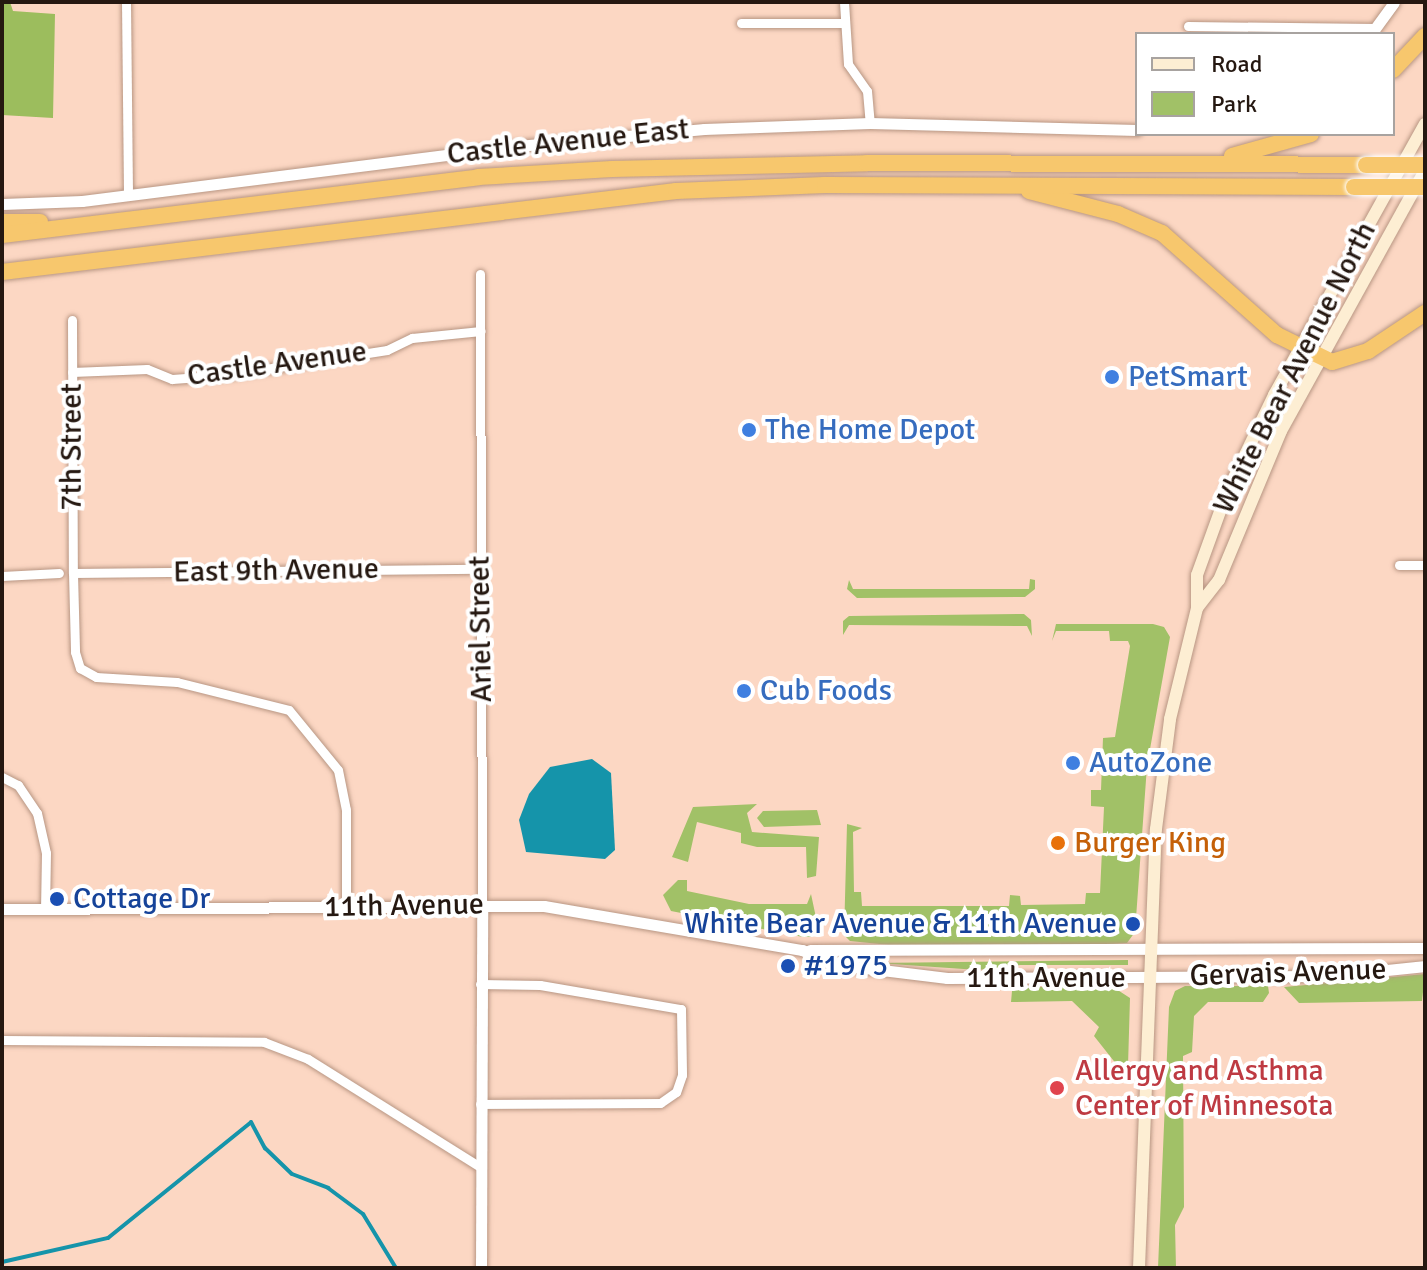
<!DOCTYPE html>
<style>
body{margin:0}
#map{position:relative;width:1427px;height:1270px;overflow:hidden;background:#fcd7c3;font-family:Signika,sans-serif}
div>[style]{position:absolute}
[style*='--x']{left:calc(var(--x)*1px);top:calc(var(--y)*1px);width:calc(var(--w)*1px);rotate:calc(var(--a)*1deg)}
.green>*{inset:0;background:#a1c167}
.forest>*{inset:0;background:#9cbd5d}
.water>*{inset:0;background:#1594aa}
.stream>*{height:4px;margin:-2px;padding:0 2px;transform-origin:2px;border-radius:2px;background:#1594aa}
.roads{filter:drop-shadow(0 0 2px #b89683) drop-shadow(0 0 2px #b89683)}
.minor>*{height:9px;margin:-4.5px;padding:0 4.5px;transform-origin:4.5px;border-radius:4.5px;background:#fff}
.tertiary>*{height:11px;margin:-5.5px;padding:0 5.5px;transform-origin:5.5px;border-radius:5.5px;background:#fff}
.secondary>*{height:12px;margin:-6px;padding:0 6px;transform-origin:6px;border-radius:6px;background:#fdeed3}
.motorway>*{height:16px;margin:-8px;padding:0 8px;transform-origin:8px;border-radius:8px;background:#f7c76d}
.bridges{filter:drop-shadow(0 0 2px #fff) drop-shadow(0 0 2px #fff)}
.motorway-bridge>*{height:16px;margin:-8px;padding:0 8px;transform-origin:8px;border-radius:8px;background:#f7c76d}
.dots>*{width:22px;height:22px;translate:-50% -50%;box-sizing:border-box;border:4px solid #fff;border-radius:50%}
span{translate:-50% -50%;white-space:nowrap;text-align:center;line-height:1.15;-webkit-text-stroke:8px #fff;paint-order:stroke}
.street-label{font-size:30px;color:#251811}
.shop-label{font-size:30px;color:#366cbe}
.left{translate:0 -50%;text-align:left}
.food-label{font-size:30px;color:#c56008}
.transit-label{font-size:30px;color:#164399}
.right{translate:-100% -50%;text-align:right}
.health-label{font-size:30px;color:#be3a42}
.frame{position:absolute;inset:0;border:4px solid #251811;pointer-events:none}
.legend{position:absolute;left:1135px;top:32px;width:260px;height:104px;box-sizing:border-box;background:#fff;border:2px solid #a8a3a0;margin:0;padding:10px 14px;list-style:none;font-size:24px;color:#251811}
.legend li{display:flex;align-items:center;gap:16px;height:40px}
.legend b{width:40px;border:2px solid #a8a3a0}
</style>
<div id="map">
<div class="green">
<i style="clip-path:polygon(1030px 579px,1035px 580px,1035px 589px,1025px 597px,857px 598px,847px 589px,849px 580px,853px 589px,1029px 589px)"></i>
<i style="clip-path:polygon(1024px 614px,1031px 620px,1032px 636px,1027px 626px,849px 625px,843px 635px,843px 621px,849px 616px)"></i>
<i style="clip-path:polygon(1056px 624px,1153px 624px,1164px 627px,1170px 637px,1147px 766px,1135px 932px,1127px 943px,1097px 945px,899px 946px,850px 941px,844px 935px,847px 824px,862px 828px,853px 832px,854px 892px,861px 892px,862px 906px,1009px 906px,1010px 895px,1020px 896px,1021px 905px,1085px 904px,1086px 893px,1100px 893px,1104px 807px,1091px 806px,1091px 790px,1101px 790px,1103px 738px,1115px 737px,1130px 646px,1128px 641px,1110px 641px,1109px 631px,1056px 631px,1052px 641px)"></i>
<i style="clip-path:polygon(757px 804px,747px 813px,752px 832px,819px 837px,816px 876px,807px 878px,806px 847px,757px 847px,741px 843px,741px 833px,697px 822px,688px 862px,672px 857px,693px 807px)"></i>
<i style="clip-path:polygon(763px 811px,817px 810px,821px 825px,764px 827px,757px 818px)"></i>
<i style="clip-path:polygon(678px 880px,687px 880px,687px 891px,749px 904px,807px 904px,811px 894px,818px 927px,811px 937px,803px 937px,671px 911px,663px 895px)"></i>
<i style="clip-path:polygon(1128px 960px,1128px 965px,1020px 965px,978px 970px,877px 963px)"></i>
<i style="clip-path:polygon(1425px 974px,1422px 1001px,1299px 1003px,1284px 987px)"></i>
<i style="clip-path:polygon(1185px 986px,1268px 986px,1269px 993px,1263px 1002px,1208px 1002px,1194px 1016px,1192px 1052px,1183px 1056px,1184px 1207px,1175px 1225px,1176px 1268px,1158px 1268px,1169px 1007px,1175px 991px)"></i>
<i style="clip-path:polygon(1018px 987px,1113px 987px,1130px 998px,1128px 1066px,1117px 1065px,1094px 1036px,1099px 1027px,1072px 1001px,1011px 1002px,1012px 991px)"></i>
</div>
<div class="forest">
<i style="clip-path:polygon(2px 2px,10px 2px,13px 11px,55px 14px,53px 118px,2px 115px)"></i>
</div>
<div class="water">
<i style="clip-path:polygon(592px 759px,611px 773px,615px 850px,605px 859px,526px 852px,519px 820px,529px 794px,550px 767px)"></i>
</div>
<div class="stream">
<i style="--x:2;--y:1262;--w:109;--a:-12.8"></i>
<i style="--x:108;--y:1238;--w:184;--a:-39"></i>
<i style="--x:251;--y:1122;--w:30;--a:62"></i>
<i style="--x:265;--y:1148;--w:37;--a:44"></i>
<i style="--x:292;--y:1174;--w:39;--a:21"></i>
<i style="--x:328;--y:1188;--w:44;--a:36.6"></i>
<i style="--x:363;--y:1214;--w:63;--a:58.6"></i>
</div>
<div class="roads">
<div class="minor">
<i style="--x:126;--y:2;--w:193;--a:89.4"></i>
<i style="--x:844;--y:2;--w:62;--a:86.3"></i>
<i style="--x:848;--y:64;--w:33;--a:55"></i>
<i style="--x:867;--y:91;--w:32;--a:85"></i>
<i style="--x:741;--y:23;--w:104;--a:0"></i>
<i style="--x:1188;--y:26;--w:187;--a:0.6"></i>
<i style="--x:480;--y:274;--w:630;--a:89.82"></i>
<i style="--x:72;--y:320;--w:253;--a:89.8"></i>
<i style="--x:73;--y:573;--w:79;--a:88.5"></i>
<i style="--x:75;--y:652;--w:17;--a:73"></i>
<i style="--x:80;--y:668;--w:18;--a:29"></i>
<i style="--x:96;--y:677;--w:81;--a:3.5"></i>
<i style="--x:177;--y:682;--w:115;--a:14"></i>
<i style="--x:289;--y:710;--w:77;--a:50.8"></i>
<i style="--x:338;--y:770;--w:41;--a:78.7"></i>
<i style="--x:346;--y:810;--w:97;--a:90"></i>
<i style="--x:72;--y:372;--w:75;--a:-2.3"></i>
<i style="--x:147;--y:369;--w:27;--a:22"></i>
<i style="--x:172;--y:379;--w:55;--a:-4.2"></i>
<i style="--x:227;--y:375;--w:162;--a:-8.9"></i>
<i style="--x:387;--y:350;--w:28;--a:-26"></i>
<i style="--x:412;--y:338;--w:69;--a:-5.8"></i>
<i style="--x:1399;--y:565;--w:26;--a:0"></i>
<i style="--x:73;--y:573;--w:406;--a:-0.6"></i>
<i style="--x:2;--y:576;--w:57;--a:-3"></i>
<i style="--x:2;--y:777;--w:18;--a:27"></i>
<i style="--x:18;--y:785;--w:34;--a:56"></i>
<i style="--x:37;--y:813;--w:41;--a:77.3"></i>
<i style="--x:46;--y:853;--w:56;--a:91"></i>
<i style="--x:480;--y:984;--w:60;--a:1"></i>
<i style="--x:540;--y:985;--w:143;--a:9.7"></i>
<i style="--x:681;--y:1009;--w:66;--a:89.1"></i>
<i style="--x:682;--y:1075;--w:18;--a:109"></i>
<i style="--x:676;--y:1092;--w:19;--a:145"></i>
<i style="--x:660;--y:1103;--w:180;--a:179.7"></i>
<i style="--x:2;--y:1040;--w:262;--a:0.4"></i>
<i style="--x:264;--y:1042;--w:47;--a:21.1"></i>
<i style="--x:308;--y:1059;--w:203;--a:32.1"></i>
</div>
<div class="tertiary">
<i style="--x:1371;--y:34;--w:39;--a:-54"></i>
<i style="--x:2;--y:204;--w:80;--a:-2.1"></i>
<i style="--x:82;--y:201;--w:428;--a:-7.2"></i>
<i style="--x:507;--y:147;--w:198;--a:-5.2"></i>
<i style="--x:704;--y:129;--w:166;--a:-2.1"></i>
<i style="--x:870;--y:123;--w:267;--a:1.5"></i>
<i style="--x:2;--y:909;--w:542;--a:-0.32"></i>
<i style="--x:544;--y:906;--w:262;--a:9.7"></i>
<i style="--x:802;--y:950;--w:42;--a:21"></i>
<i style="--x:841;--y:965;--w:107;--a:7"></i>
<i style="--x:947;--y:978;--w:382;--a:-0.3"></i>
<i style="--x:1329;--y:976;--w:97;--a:-5.9"></i>
<i style="--x:810;--y:950;--w:615;--a:-0.19"></i>
<i style="--x:481;--y:1268;--w:364;--a:-89.8"></i>
</div>
<div class="secondary">
<i style="--x:1197;--y:608;--w:36;--a:-52"></i>
<i style="--x:1219;--y:580;--w:161;--a:-67.4"></i>
<i style="--x:1281;--y:431;--w:298;--a:-61.1"></i>
<i style="--x:1139;--y:1268;--w:439;--a:-87.8"></i>
<i style="--x:1156;--y:829;--w:111;--a:-82.7"></i>
<i style="--x:1170;--y:719;--w:114;--a:-76.3"></i>
<i style="--x:1197;--y:608;--w:33;--a:-90"></i>
<i style="--x:1197;--y:575;--w:88;--a:-70.1"></i>
<i style="--x:1227;--y:492;--w:108;--a:-64.1"></i>
<i style="--x:1274;--y:395;--w:310;--a:-60.9"></i>
</div>
<div class="motorway">
<i style="--x:1393;--y:70;--w:47;--a:-46.7"></i>
<i style="--x:1232;--y:156;--w:82;--a:-15.6"></i>
<i style="--x:1029;--y:191;--w:92;--a:14.5"></i>
<i style="--x:1118;--y:214;--w:48;--a:23.4"></i>
<i style="--x:1162;--y:233;--w:154;--a:41.6"></i>
<i style="--x:1277;--y:335;--w:61;--a:26.1"></i>
<i style="--x:1332;--y:362;--w:38;--a:-17"></i>
<i style="--x:1368;--y:351;--w:69;--a:-33.7"></i>
<i style="--x:2;--y:222;--w:38;--a:0"></i>
<i style="--x:2;--y:235;--w:480;--a:-6.9"></i>
<i style="--x:478;--y:177;--w:134;--a:-3.4"></i>
<i style="--x:612;--y:169;--w:255;--a:-1.3"></i>
<i style="--x:867;--y:163;--w:499;--a:0.2"></i>
<i style="--x:2;--y:272;--w:679;--a:-6.85"></i>
<i style="--x:676;--y:191;--w:149;--a:-2.3"></i>
<i style="--x:825;--y:185;--w:529;--a:0.22"></i>
</div>
</div>
<div class="bridges">
<div class="motorway-bridge">
<i style="--x:1366;--y:165;--w:59;--a:0"></i>
<i style="--x:1354;--y:187;--w:71;--a:0"></i>
</div>
</div>
<div class="dots">
<i style="left:1112px;top:377px;background:#3f7fe0"></i>
<i style="left:749px;top:430px;background:#3f7fe0"></i>
<i style="left:744px;top:691px;background:#3f7fe0"></i>
<i style="left:1073px;top:763px;background:#3f7fe0"></i>
<i style="left:1058px;top:843px;background:#e8710a"></i>
<i style="left:57px;top:899px;background:#1a4fb4"></i>
<i style="left:1133px;top:924px;background:#1a4fb4"></i>
<i style="left:788px;top:966px;background:#1a4fb4"></i>
<i style="left:1057px;top:1088px;background:#e0444e"></i>
</div>
<div class="street-label">
<span style="left:568px;top:142px;rotate:-6deg">Castle Avenue East</span>
<span style="left:277px;top:364px;rotate:-8deg">Castle Avenue</span>
<span style="left:1295px;top:368px;rotate:-63deg">White Bear Avenue North</span>
<span style="left:72px;top:447px;rotate:-90deg">7th Street</span>
<span style="left:276px;top:571px;rotate:-1deg">East 9th Avenue</span>
<span style="left:481px;top:629px;rotate:-91deg">Ariel Street</span>
<span style="left:404px;top:906px;rotate:-1deg">11th Avenue</span>
<span style="left:1288px;top:973px;rotate:-2deg">Gervais Avenue</span>
<span style="left:1046px;top:978px">11th Avenue</span>
</div>
<div class="shop-label">
<span class="left" style="left:1128px;top:377px">PetSmart</span>
<span class="left" style="left:765px;top:430px">The Home Depot</span>
<span class="left" style="left:760px;top:691px">Cub Foods</span>
<span class="left" style="left:1089px;top:763px">AutoZone</span>
</div>
<div class="food-label">
<span class="left" style="left:1074px;top:843px">Burger King</span>
</div>
<div class="transit-label">
<span class="left" style="left:73px;top:899px">Cottage Dr</span>
<span class="right" style="left:1117px;top:924px">White Bear Avenue &amp; 11th Avenue</span>
<span class="left" style="left:804px;top:966px">#1975</span>
</div>
<div class="health-label">
<span class="left" style="left:1075px;top:1088px">Allergy and Asthma<br>Center of Minnesota</span>
</div>
<div class="frame"></div>
<ul class="legend">
<li><b style="height:10px;background:#fdeed3"></b>Road</li>
<li><b style="height:22px;background:#a1c167"></b>Park</li>
</ul>
</div>
